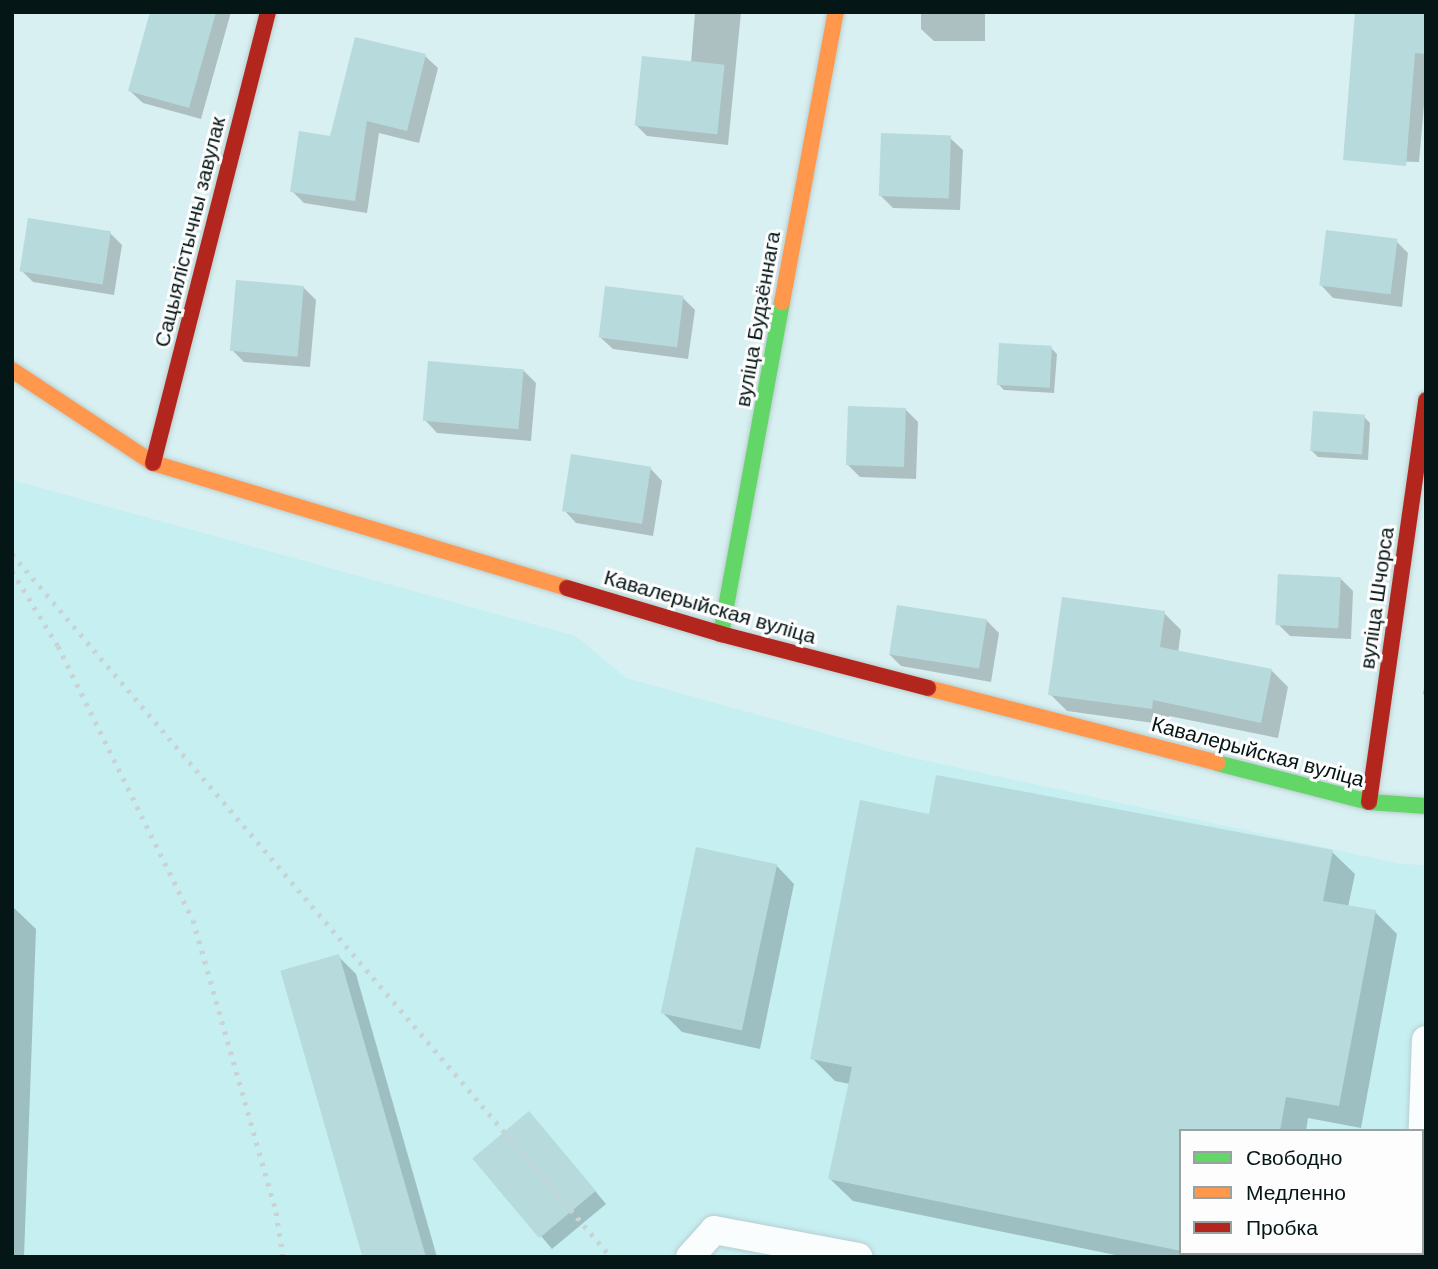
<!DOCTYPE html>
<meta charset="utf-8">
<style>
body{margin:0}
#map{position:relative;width:1438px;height:1269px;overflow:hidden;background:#d8f0f2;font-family:Arial,sans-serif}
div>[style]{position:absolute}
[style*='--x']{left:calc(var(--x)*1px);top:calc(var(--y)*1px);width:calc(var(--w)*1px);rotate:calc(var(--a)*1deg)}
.built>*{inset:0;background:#c6eff2}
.shadow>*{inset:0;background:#0003}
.building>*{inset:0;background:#b7dadd;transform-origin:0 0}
.roads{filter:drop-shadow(0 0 2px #bacdce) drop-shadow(0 0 2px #bacdce)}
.lane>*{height:28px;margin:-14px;padding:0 14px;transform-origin:14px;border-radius:14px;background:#f9fdfd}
.fast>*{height:16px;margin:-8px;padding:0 8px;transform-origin:8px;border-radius:8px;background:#63d668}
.slow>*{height:16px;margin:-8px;padding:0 8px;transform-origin:8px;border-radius:8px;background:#ff974d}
.jam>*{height:16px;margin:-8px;padding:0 8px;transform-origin:8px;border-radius:8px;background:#b3261e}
.rail>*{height:5px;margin-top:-2.5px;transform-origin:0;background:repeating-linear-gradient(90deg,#cbd2d3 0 3.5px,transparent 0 10.5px)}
span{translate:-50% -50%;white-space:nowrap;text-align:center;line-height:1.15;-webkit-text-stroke:6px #fdfdfd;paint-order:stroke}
.street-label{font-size:21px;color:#051617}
.frame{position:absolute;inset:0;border:14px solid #051617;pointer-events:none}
.legend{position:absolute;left:1179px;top:1129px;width:245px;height:126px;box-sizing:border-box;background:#fdfdfd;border:2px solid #9aa1a1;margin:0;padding:9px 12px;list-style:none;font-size:21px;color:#051617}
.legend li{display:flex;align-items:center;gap:14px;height:35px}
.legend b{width:35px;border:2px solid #9aa1a1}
</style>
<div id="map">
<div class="built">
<i style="clip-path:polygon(evenodd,12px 480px,576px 636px,626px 678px,909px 757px,1401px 864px,1426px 865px,1426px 1257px,12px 1257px,12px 480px,1181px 1131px,1422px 1131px,1422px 1253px,1181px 1253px,1181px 1131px)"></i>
</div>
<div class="shadow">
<i style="clip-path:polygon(152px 12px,231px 12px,201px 119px,143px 103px,130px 91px)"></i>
<i style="clip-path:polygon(695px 12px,741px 12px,728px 145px,647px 136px,637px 126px,691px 63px)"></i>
<i style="clip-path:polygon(921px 12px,985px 12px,985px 41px,934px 41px,921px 29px)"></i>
<i style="clip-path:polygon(1426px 12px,1426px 82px,1419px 162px,1358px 160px)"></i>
<i style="clip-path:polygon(425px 56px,438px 68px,419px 143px,379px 133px,367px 213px,304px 203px,292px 191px,332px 137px)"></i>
<i style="clip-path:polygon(950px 138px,963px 150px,960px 210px,893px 208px,881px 196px)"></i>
<i style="clip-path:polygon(110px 233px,122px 245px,114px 295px,33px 282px,21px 270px)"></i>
<i style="clip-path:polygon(1396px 241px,1408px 253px,1402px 307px,1333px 298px,1321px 285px)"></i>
<i style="clip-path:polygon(303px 287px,316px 300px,310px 367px,244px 362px,232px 350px)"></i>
<i style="clip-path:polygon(683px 298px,695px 310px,688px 359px,613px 349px,600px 337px)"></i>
<i style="clip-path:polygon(1051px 348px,1057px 354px,1054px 393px,1004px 390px,998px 384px)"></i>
<i style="clip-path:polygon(524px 371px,536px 383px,531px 441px,437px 433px,425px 420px)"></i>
<i style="clip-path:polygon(906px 410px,918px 422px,916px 479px,860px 477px,848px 465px)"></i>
<i style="clip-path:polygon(1364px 417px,1370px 423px,1368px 460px,1318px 457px,1312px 451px)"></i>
<i style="clip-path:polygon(650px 468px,662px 481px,653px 536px,576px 523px,564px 510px)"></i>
<i style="clip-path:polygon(1341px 579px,1353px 591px,1351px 639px,1290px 636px,1278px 624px)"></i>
<i style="clip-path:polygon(1164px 613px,1181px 630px,1178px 653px,1271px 670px,1288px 687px,1278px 738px,1169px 716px,1168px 725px,1067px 711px,1050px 694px)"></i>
<i style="clip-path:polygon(987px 621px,999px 633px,991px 682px,901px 666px,889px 654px)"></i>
<i style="clip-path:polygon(1426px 677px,1426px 696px,1423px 694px)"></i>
<i style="clip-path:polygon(930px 816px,1332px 852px,1355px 874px,1348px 907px,1375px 912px,1397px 934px,1361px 1128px,1308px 1118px,1306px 1131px,1181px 1131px,1181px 1253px,1226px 1253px,1226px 1257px,1125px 1257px,853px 1201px,830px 1179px,850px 1084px,835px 1081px,812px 1058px)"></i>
<i style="clip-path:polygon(776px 865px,794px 884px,760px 1049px,682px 1032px,664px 1014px)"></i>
<i style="clip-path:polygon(12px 906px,36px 929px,24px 1257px,12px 1257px)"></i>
<i style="clip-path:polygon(338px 956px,356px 974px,437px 1257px,363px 1257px)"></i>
<i style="clip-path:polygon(541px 1126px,606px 1204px,552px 1249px,475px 1158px)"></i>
</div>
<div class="building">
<i style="clip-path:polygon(150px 12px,216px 12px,189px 108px,128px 91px)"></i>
<i style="clip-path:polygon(1355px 12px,1426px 12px,1426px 54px,1415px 53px,1406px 166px,1343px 160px)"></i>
<i style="clip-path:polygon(355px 37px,426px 54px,407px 131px,367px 121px,355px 201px,290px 192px,299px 131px,330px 136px)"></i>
<i style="left:642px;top:56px;width:83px;height:70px;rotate:6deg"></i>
<i style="left:881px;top:133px;width:70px;height:63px;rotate:2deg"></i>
<i style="left:28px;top:218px;width:84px;height:54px;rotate:9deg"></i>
<i style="left:1326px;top:230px;width:72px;height:56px;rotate:7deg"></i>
<i style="left:236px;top:280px;width:68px;height:71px;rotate:5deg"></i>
<i style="left:605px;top:286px;width:79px;height:52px;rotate:7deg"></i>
<i style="left:999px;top:343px;width:53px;height:42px;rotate:3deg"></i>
<i style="left:428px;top:361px;width:96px;height:60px;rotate:5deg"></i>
<i style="left:848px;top:406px;width:58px;height:59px;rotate:2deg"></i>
<i style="left:1313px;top:411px;width:52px;height:40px;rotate:4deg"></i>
<i style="left:571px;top:454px;width:81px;height:58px;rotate:9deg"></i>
<i style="left:1278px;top:574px;width:63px;height:51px;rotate:3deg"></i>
<i style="clip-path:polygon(1062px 597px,1165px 611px,1160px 647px,1272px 669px,1261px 723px,1153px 700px,1152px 709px,1048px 695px)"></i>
<i style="left:897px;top:605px;width:91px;height:50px;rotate:9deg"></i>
<i style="clip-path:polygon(936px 775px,1333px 850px,1323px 901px,1376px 910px,1339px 1106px,1286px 1097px,1280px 1131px,1181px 1131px,1181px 1251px,828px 1179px,852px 1067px,810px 1059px,860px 800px,929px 814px)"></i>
<i style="left:696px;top:847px;width:83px;height:170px;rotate:12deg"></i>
<i style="left:339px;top:954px;width:315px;height:61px;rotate:74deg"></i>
<i style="left:529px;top:1111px;width:104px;height:74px;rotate:50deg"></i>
</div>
<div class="roads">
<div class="lane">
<i style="--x:1422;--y:1148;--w:108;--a:-87.9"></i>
<i style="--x:690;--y:1257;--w:36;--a:-48"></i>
<i style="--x:714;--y:1230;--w:147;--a:10.6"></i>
<i style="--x:1419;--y:1257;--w:4;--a:-90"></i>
</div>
<div class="fast">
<i style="--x:721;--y:634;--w:338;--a:-79.6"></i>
<i style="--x:1217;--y:763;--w:157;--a:14.4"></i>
<i style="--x:1369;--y:802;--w:57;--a:4"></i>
</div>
<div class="slow">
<i style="--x:782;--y:302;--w:295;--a:-79.5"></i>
<i style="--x:12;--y:370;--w:169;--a:33.4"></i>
<i style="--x:153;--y:463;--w:432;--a:16.8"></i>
<i style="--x:928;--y:688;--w:299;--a:14.5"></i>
</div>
<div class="jam">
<i style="--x:153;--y:463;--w:465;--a:-75.7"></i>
<i style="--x:567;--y:588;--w:161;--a:16.6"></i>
<i style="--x:721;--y:634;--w:214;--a:14.6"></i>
<i style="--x:1369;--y:802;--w:406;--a:-81.9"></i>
</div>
</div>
<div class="rail">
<i style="--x:12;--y:554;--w:924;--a:49.57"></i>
<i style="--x:12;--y:571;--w:88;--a:58.5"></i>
<i style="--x:58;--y:646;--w:305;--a:63.8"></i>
<i style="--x:193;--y:920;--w:304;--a:74.1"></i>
<i style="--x:276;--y:1212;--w:46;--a:81.2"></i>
</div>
<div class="street-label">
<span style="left:190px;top:232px;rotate:-76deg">Сацыялістычны завулак</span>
<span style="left:758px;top:319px;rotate:-80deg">вуліца Будзённага</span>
<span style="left:1377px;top:598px;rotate:-82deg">вуліца Шчорса</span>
<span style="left:710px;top:607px;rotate:16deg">Кавалерыйская вуліца</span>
<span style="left:1258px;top:752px;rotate:15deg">Кавалерыйская вуліца</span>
</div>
<div class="frame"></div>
<ul class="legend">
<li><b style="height:9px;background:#63d668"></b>Свободно</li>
<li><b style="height:9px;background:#ff974d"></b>Медленно</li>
<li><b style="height:9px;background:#b3261e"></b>Пробка</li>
</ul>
</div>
